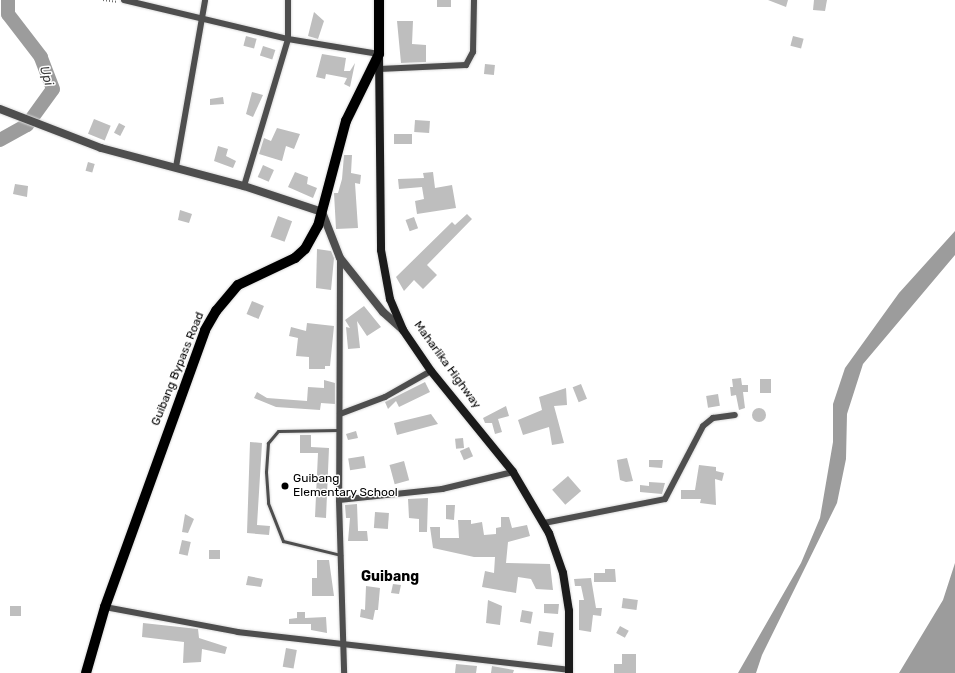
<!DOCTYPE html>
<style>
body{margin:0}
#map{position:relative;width:955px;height:673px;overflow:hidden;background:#fff;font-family:Rubik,sans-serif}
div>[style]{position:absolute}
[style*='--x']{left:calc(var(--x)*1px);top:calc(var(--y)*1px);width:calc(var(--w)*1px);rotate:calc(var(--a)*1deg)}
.water>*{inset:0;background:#9c9c9c}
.river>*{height:14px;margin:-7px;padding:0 7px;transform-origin:7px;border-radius:7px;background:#9c9c9c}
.building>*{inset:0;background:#bebebe;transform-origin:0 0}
.round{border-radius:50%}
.path>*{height:1.5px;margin-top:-0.75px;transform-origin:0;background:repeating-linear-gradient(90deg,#707070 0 1px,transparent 0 3px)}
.roads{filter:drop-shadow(0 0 1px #dbdbdb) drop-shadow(0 0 1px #dbdbdb)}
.service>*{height:3px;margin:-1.5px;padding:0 1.5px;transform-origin:1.5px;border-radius:1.5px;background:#4e4e4e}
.minor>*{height:6px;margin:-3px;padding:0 3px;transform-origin:3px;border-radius:3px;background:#4e4e4e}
.tertiary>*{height:8px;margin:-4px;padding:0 4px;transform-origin:4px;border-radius:4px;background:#4e4e4e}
.secondary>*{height:8px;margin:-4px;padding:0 4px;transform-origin:4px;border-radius:4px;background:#1b1b1b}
.trunk>*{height:10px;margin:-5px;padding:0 5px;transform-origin:5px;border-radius:5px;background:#000}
.dots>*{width:11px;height:11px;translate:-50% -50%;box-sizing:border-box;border:2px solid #fff;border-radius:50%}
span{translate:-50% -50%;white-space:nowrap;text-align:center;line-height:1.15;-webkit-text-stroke:3px #fff;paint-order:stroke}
.street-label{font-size:12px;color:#000}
.poi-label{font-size:12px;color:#000}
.left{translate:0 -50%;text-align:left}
.water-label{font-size:13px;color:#3d3d3d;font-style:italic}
.quarter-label{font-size:14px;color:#000;font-weight:700}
</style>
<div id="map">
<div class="water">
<i style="clip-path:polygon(955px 231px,955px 255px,863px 364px,847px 414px,846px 459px,837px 503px,762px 655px,756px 673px,738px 673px,801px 563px,820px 518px,833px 442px,833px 404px,845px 368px,899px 293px)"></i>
<i style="clip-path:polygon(955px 563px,955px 673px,899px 673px,943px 600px)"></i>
</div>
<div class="river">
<i style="--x:0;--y:140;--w:31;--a:-29"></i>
<i style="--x:27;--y:125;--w:44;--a:-54.2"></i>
<i style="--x:53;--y:89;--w:34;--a:-111"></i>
<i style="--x:41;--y:57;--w:54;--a:-127.5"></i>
<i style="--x:8;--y:14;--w:14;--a:-90"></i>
</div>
<div class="building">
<i style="left:437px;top:0;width:14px;height:7px"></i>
<i style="clip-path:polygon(768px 0,788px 0,786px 7px)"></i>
<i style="clip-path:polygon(814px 0,827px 0,825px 11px,813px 10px)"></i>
<i style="clip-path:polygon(314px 12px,324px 21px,318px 39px,308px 36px)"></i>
<i style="clip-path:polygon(397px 21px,413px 21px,412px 44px,426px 45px,426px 62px,401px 63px)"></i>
<i style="left:246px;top:36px;width:11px;height:10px;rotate:15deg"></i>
<i style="left:793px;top:36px;width:11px;height:10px;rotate:15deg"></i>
<i style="left:263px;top:46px;width:13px;height:10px;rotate:18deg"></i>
<i style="clip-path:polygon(322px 54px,346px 58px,344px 71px,350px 71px,355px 63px,350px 87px,344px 84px,347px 78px,326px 74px,325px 79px,316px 77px)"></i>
<i style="left:485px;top:64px;width:10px;height:10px;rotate:6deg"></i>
<i style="clip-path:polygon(252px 92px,263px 95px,253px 117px,246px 114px)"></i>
<i style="clip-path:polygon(223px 97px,224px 104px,210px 105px,210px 99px)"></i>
<i style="left:94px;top:119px;width:18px;height:16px;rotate:22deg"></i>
<i style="left:415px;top:120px;width:15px;height:12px;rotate:4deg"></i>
<i style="left:119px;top:123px;width:7px;height:11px;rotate:27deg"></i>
<i style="clip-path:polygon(277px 128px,300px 134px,294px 149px,286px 146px,282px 161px,259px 154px,264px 138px,271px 141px)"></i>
<i style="left:394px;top:134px;width:18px;height:10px"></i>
<i style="clip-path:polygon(218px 146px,228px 149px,226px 156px,236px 161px,233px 168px,214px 161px)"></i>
<i style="clip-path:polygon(344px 155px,352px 155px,351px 173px,361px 175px,360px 184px,355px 183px,358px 228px,336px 229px,334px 193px,338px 193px,342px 179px)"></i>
<i style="left:88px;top:162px;width:7px;height:9px;rotate:16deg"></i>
<i style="left:263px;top:165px;width:12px;height:13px;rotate:24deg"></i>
<i style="clip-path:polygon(295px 172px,308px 177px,307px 184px,317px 188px,313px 198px,288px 187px)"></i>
<i style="clip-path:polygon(433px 172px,435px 188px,452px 185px,456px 208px,417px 214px,415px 201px,424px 199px,422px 187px,399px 189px,398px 179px,424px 178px,423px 173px)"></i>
<i style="clip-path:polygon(15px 184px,28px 186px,27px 197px,13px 194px)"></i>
<i style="clip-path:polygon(180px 210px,192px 214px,189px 223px,178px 220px)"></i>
<i style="clip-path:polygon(467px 214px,472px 219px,427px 265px,437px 275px,423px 289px,414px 280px,404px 291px,396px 277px,452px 222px,455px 225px)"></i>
<i style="left:278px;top:216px;width:15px;height:22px;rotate:20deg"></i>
<i style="left:414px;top:217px;width:12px;height:9px;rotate:70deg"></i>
<i style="clip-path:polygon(317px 249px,331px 251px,334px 258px,331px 290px,316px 288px)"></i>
<i style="left:252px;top:301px;width:13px;height:14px;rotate:23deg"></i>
<i style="clip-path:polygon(364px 306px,381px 327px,367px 336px,357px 321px,360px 348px,348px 349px,346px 327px,350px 328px,345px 320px)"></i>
<i style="clip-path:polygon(307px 323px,334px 326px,330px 366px,325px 366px,325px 369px,309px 369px,309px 357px,296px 356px,298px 338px,289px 336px,291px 327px,306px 331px)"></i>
<i style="clip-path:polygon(741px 378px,742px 385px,748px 385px,748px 392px,743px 392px,745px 408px,739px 410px,736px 395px,731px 396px,730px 387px,733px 387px,732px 379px)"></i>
<i style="left:760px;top:379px;width:11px;height:14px"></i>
<i style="clip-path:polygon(324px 380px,335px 383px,335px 404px,321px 403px,320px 410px,276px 407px,254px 398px,257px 392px,267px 398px,307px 401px,308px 387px,324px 388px)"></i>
<i style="clip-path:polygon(425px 382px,430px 392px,399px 407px,396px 401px,388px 409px,385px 402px)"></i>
<i style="left:581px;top:384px;width:16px;height:9px;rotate:68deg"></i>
<i style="clip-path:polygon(566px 388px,567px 405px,554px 406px,564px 443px,552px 445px,549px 427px,523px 435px,518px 420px,542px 410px,539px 397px)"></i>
<i style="left:718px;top:394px;width:12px;height:12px;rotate:81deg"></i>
<i style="clip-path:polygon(506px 406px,509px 416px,498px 419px,502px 432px,495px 434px,492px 423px,485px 423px,483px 418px)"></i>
<i class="round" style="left:752px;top:408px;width:14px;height:14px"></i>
<i style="clip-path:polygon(431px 414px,438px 424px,397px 435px,394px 423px)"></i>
<i style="clip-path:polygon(356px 431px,358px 438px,348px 440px,346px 434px)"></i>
<i style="clip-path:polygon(300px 435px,311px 435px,311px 447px,329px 448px,326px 518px,315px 517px,318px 453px,300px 453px)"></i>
<i style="left:463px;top:438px;width:10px;height:8px;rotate:84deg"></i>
<i style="clip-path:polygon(250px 442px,262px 443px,257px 525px,270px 526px,269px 535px,247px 533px)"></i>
<i style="left:469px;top:447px;width:10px;height:10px;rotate:66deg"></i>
<i style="left:364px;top:456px;width:12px;height:16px;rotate:81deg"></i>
<i style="clip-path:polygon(627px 458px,633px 481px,626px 482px,620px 480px,617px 460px)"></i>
<i style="clip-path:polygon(649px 460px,663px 460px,662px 468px,649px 467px)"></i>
<i style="left:404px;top:461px;width:20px;height:15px;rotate:75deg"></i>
<i style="clip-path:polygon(699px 465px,716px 467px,716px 471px,724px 473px,722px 481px,715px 479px,716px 505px,700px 503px,701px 499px,681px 499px,681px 490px,695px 490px)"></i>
<i style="left:568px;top:476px;width:20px;height:21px;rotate:49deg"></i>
<i style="clip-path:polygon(649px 482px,665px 483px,662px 494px,640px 492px,640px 485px,649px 486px)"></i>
<i style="clip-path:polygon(428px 498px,427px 532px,419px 532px,419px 519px,409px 518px,408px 499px)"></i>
<i style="clip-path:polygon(357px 504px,358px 531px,367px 531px,368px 541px,348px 541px,350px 518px,346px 518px,345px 505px)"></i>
<i style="clip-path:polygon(446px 505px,455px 505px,454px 520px,446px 519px)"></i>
<i style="left:375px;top:512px;width:14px;height:16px;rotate:4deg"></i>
<i style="clip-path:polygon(185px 514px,194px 519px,188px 533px,182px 532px)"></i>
<i style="clip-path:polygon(501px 517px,509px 517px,512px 528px,527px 525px,530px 536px,508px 542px,506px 563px,550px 564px,553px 590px,536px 589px,531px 579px,518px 577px,516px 593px,482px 587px,485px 571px,494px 573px,495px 557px,474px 557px,433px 548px,430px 527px,440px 527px,440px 538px,459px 538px,458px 520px,471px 520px,471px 524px,482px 522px,484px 535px,496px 534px,496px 528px,501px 527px)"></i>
<i style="left:182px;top:540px;width:9px;height:14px;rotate:13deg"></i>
<i style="left:209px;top:550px;width:11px;height:9px"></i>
<i style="clip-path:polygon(317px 560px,329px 560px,334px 596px,312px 596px,312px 578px,317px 578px)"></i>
<i style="clip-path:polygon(605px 569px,615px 569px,616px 582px,594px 582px,594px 573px,605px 573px)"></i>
<i style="clip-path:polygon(248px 576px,263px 579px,261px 587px,246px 585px)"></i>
<i style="clip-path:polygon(591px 578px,596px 608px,602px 608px,601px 616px,593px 615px,591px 632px,579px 630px,579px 600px,584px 600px,581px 586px,575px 586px,574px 579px)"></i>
<i style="clip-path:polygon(393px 584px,401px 585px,399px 594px,391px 593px)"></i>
<i style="clip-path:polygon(366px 586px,380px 588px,378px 610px,375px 610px,373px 620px,360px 617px,361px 609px,365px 610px)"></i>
<i style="left:623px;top:598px;width:15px;height:10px;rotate:8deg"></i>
<i style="clip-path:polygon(488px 600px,502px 606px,500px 625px,486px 623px)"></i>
<i style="clip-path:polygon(544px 604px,559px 604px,558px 614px,544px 613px)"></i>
<i style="left:10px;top:606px;width:11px;height:10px"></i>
<i style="left:522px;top:610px;width:11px;height:12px;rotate:10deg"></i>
<i style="clip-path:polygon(297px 612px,305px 612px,305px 618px,326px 617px,327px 633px,311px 630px,311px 624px,289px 624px,289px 619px,297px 618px)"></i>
<i style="clip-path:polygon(143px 623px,198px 629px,199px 638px,227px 647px,225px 654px,202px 649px,201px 662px,183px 663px,184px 642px,142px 637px)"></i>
<i style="left:620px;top:626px;width:10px;height:8px;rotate:29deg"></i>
<i style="left:539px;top:631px;width:15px;height:14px;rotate:8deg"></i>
<i style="left:286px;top:648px;width:11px;height:19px;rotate:10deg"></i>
<i style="clip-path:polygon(622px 654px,636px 654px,636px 673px,614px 673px,614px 664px,622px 664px)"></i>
<i style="clip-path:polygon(456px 664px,477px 666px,476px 673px,455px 673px)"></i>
<i style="clip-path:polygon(492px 666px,514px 670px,513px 673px,491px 673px)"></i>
</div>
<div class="path">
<i style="--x:103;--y:0;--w:15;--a:8"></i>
</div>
<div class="roads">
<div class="service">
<i style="--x:339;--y:430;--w:61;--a:179.1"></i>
<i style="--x:278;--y:431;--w:16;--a:130"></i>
<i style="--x:268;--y:443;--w:29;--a:94"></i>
<i style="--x:266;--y:472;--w:31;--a:86"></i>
<i style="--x:268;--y:503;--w:41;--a:68.5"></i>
<i style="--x:283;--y:541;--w:60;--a:13.6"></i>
</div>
<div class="minor">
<i style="--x:124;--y:0;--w:169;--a:13.4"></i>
<i style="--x:288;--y:39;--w:92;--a:9.4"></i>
<i style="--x:379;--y:69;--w:87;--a:-2.6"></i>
<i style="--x:466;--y:65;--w:15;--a:-62"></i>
<i style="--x:473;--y:52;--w:52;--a:-88.9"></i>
<i style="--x:176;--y:167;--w:169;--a:-80.1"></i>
<i style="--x:244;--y:186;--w:153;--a:-73.3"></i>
<i style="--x:288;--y:39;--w:39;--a:-90"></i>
<i style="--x:340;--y:258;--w:242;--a:90.2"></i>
<i style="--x:339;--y:500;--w:173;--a:88.3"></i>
<i style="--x:340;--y:414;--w:48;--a:-20.7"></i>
<i style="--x:385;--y:397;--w:53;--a:-29.5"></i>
<i style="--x:339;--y:500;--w:104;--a:-6.1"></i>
<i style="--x:442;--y:489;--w:73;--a:-13.5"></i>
<i style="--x:544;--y:523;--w:123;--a:-11.2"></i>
<i style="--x:665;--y:499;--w:82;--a:-62.5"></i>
<i style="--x:703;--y:426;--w:13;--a:-39"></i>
<i style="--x:713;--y:418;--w:22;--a:-8"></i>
<i style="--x:105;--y:607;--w:135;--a:10.6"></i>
<i style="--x:238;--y:632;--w:334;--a:6.5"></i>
</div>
<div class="tertiary">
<i style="--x:0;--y:109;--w:108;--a:21.1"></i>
<i style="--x:101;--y:148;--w:148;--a:14.9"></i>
<i style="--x:244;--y:186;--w:82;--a:18.4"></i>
<i style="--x:322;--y:212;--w:49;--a:68.6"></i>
<i style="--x:340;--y:258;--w:69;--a:51.5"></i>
<i style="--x:383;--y:312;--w:27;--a:42"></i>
</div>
<div class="secondary">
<i style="--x:379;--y:54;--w:196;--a:89.4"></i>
<i style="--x:381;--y:250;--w:50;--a:79.6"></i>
<i style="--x:390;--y:299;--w:34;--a:67"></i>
<i style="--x:403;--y:330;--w:50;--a:55.7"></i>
<i style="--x:431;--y:371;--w:130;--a:50.9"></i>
<i style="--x:513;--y:472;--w:71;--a:59.5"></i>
<i style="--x:549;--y:533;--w:42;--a:70.7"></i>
<i style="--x:563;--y:573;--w:38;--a:81"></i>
<i style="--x:569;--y:611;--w:62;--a:90"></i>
</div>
<div class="trunk">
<i style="--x:86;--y:673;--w:69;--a:-73.9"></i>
<i style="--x:105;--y:607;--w:294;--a:-70.1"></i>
<i style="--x:205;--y:330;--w:22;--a:-60"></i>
<i style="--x:216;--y:311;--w:34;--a:-50"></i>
<i style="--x:238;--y:285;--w:63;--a:-25.3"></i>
<i style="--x:295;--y:258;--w:13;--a:-42"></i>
<i style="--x:305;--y:249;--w:26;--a:-61"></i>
<i style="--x:318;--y:226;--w:109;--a:-75.1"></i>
<i style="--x:346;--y:121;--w:75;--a:-63.8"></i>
<i style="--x:379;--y:54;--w:54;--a:-90"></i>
</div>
</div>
<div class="dots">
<i style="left:285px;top:486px;background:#000"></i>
</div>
<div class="street-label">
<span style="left:447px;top:365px;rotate:54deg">Maharlika Highway</span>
<span style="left:178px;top:369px;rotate:-68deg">Guibang Bypass Road</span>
</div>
<div class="poi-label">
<span class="left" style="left:293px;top:486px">Guibang<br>Elementary School</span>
</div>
<div class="water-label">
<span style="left:46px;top:76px;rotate:73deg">Upi</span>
</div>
<div class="quarter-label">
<span style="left:390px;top:577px">Guibang</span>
</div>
</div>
